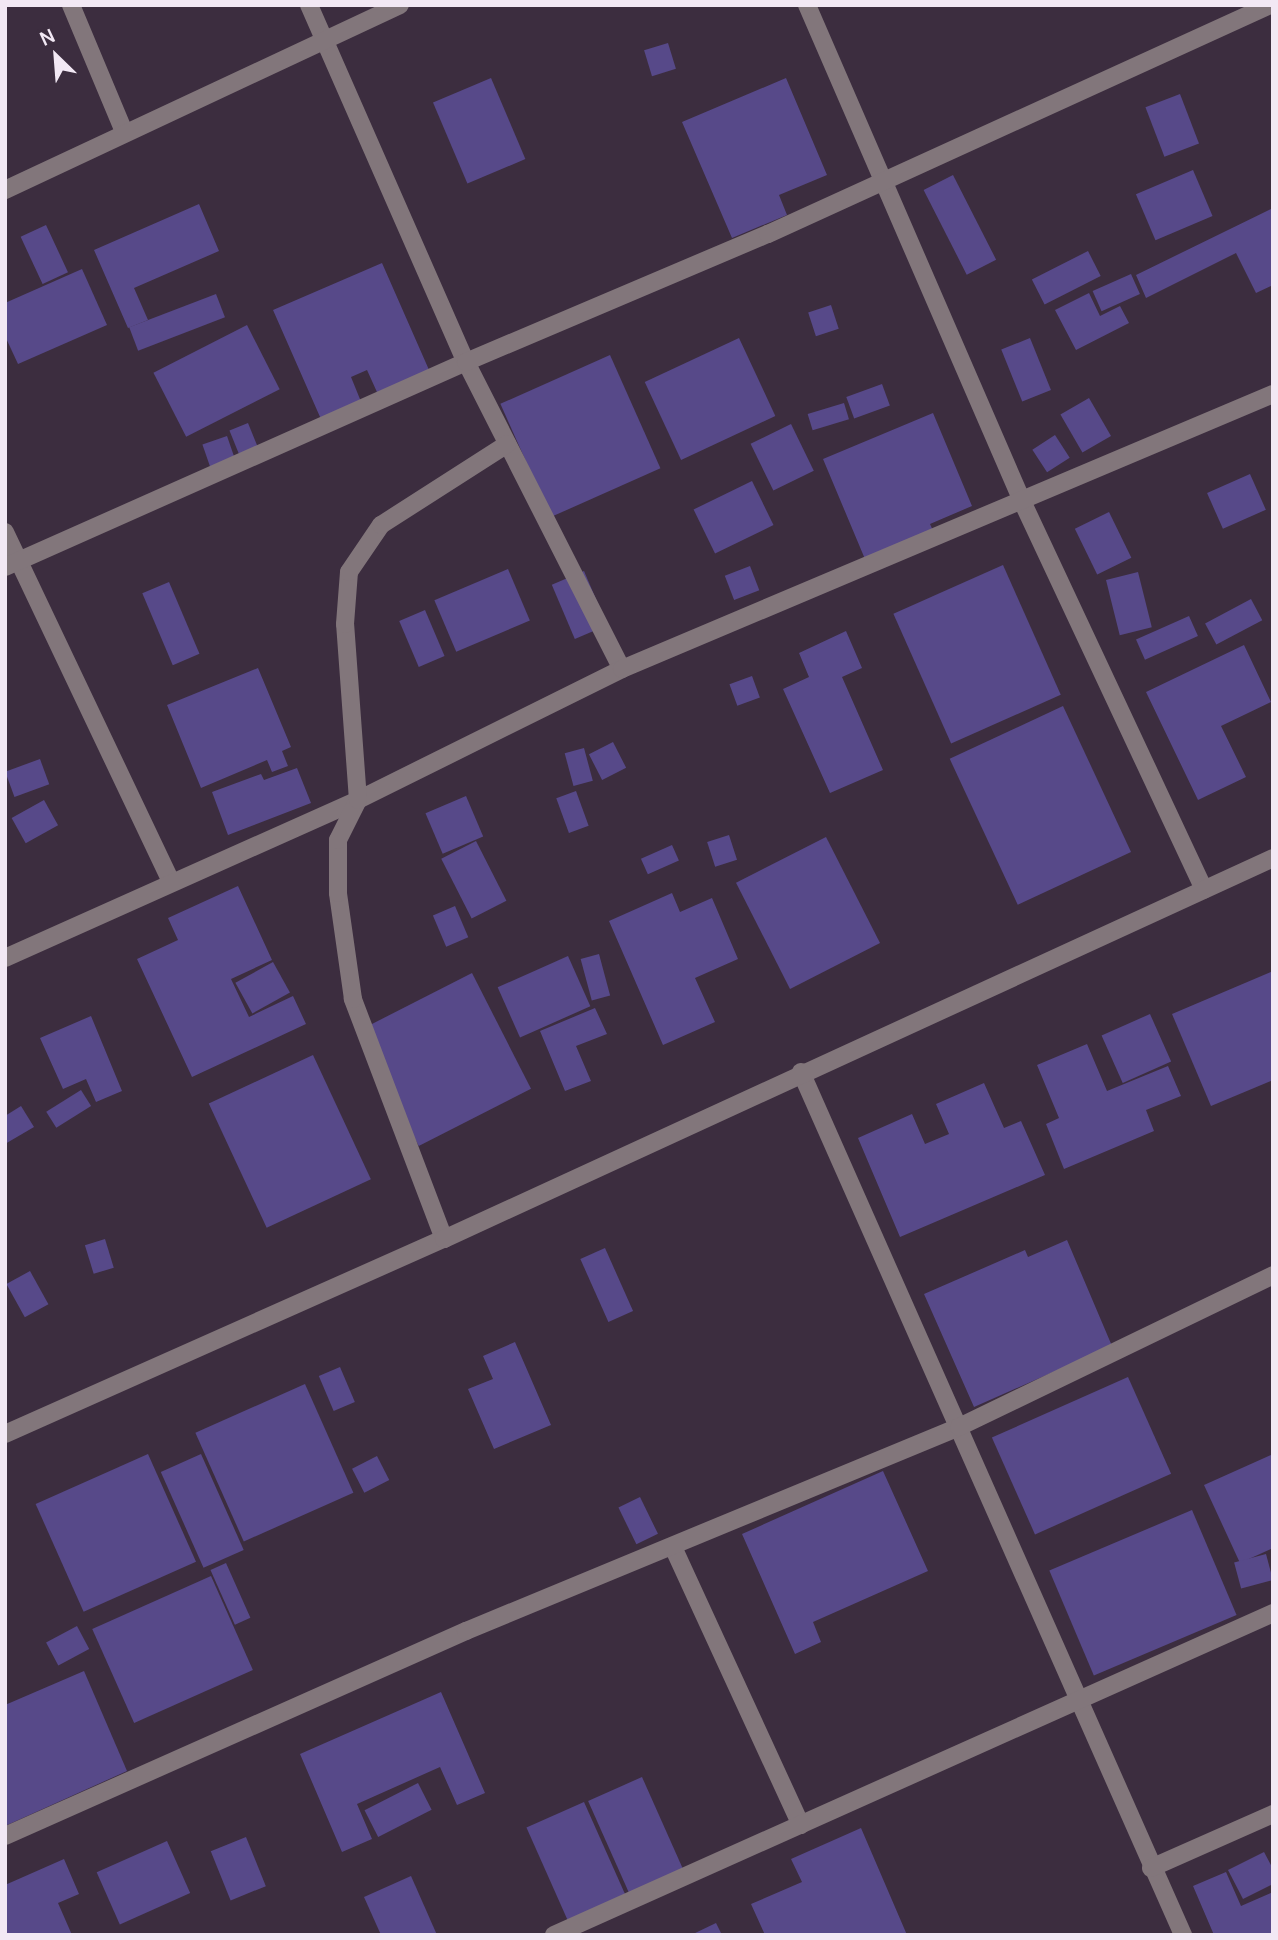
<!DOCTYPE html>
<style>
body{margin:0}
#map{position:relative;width:1278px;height:1940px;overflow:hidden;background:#3c2d3f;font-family:Manrope,sans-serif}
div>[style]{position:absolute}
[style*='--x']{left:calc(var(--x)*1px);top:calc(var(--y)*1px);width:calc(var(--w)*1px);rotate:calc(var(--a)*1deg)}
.building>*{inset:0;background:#574989;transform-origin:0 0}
.minor>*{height:18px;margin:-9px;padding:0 9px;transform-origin:9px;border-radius:9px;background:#82767b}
span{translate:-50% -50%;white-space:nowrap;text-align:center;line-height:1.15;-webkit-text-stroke:5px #3c2d3f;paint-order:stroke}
.frame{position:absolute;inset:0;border:7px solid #f2e8f4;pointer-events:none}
.north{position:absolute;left:21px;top:21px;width:70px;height:70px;-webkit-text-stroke:5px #3c2d3f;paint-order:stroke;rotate:335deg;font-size:19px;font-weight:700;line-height:28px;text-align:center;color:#f2e8f4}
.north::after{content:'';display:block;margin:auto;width:24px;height:32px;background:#f2e8f4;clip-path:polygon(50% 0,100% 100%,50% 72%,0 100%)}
</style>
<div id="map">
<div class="building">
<i style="left:668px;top:43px;width:27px;height:25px;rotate:73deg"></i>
<i style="left:491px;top:78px;width:88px;height:63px;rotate:67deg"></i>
<i style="clip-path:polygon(786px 78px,827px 175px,779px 195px,787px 215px,732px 238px,682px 122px)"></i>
<i style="left:1180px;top:94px;width:53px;height:37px;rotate:69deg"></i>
<i style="left:1193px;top:170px;width:50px;height:62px;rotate:67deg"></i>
<i style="left:953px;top:175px;width:95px;height:33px;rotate:63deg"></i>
<i style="clip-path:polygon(199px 204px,219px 251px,134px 288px,148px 320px,128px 328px,94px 250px)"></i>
<i style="clip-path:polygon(1273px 208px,1273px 285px,1256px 293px,1236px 253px,1146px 298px,1136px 275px)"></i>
<i style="left:46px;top:225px;width:52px;height:28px;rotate:65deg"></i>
<i style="left:1088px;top:251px;width:28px;height:63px;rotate:63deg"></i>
<i style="clip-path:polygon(382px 263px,433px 379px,381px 401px,367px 370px,351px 377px,364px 409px,324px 426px,273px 310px)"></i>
<i style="clip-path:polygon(82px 269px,107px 325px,18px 364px,5px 336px,5px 303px)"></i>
<i style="left:1131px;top:274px;width:22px;height:42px;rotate:66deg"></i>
<i style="clip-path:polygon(1089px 293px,1100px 316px,1120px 306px,1129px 323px,1076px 350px,1055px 310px)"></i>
<i style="left:216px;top:294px;width:25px;height:93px;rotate:69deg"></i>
<i style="left:831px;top:305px;width:25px;height:24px;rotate:72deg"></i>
<i style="left:247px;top:325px;width:72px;height:105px;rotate:63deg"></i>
<i style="left:739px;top:338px;width:86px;height:104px;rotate:65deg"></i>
<i style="left:1030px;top:338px;width:56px;height:31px;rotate:68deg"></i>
<i style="left:610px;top:355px;width:124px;height:120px;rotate:66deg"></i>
<i style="left:882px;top:384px;width:23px;height:38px;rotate:70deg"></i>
<i style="left:1089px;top:398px;width:44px;height:33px;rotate:60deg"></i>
<i style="left:844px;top:403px;width:17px;height:38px;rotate:73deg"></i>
<i style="clip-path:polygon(933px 413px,972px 506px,930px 524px,939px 544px,870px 571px,823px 459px)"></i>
<i style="left:248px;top:423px;width:38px;height:20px;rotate:68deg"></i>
<i style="left:791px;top:424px;width:52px;height:45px;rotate:64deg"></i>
<i style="left:1055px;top:435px;width:27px;height:27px;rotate:57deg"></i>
<i style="left:227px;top:436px;width:31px;height:26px;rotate:71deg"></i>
<i style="left:1250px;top:474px;width:39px;height:47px;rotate:66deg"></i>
<i style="left:752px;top:481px;width:49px;height:65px;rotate:64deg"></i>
<i style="left:1109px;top:512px;width:51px;height:38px;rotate:64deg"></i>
<i style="left:1003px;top:565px;width:142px;height:120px;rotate:66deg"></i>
<i style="left:750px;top:566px;width:26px;height:27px;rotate:69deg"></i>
<i style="left:508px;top:569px;width:56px;height:80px;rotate:67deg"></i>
<i style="left:584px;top:571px;width:59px;height:35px;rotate:67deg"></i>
<i style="left:1138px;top:572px;width:57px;height:33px;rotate:76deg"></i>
<i style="left:169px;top:582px;width:78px;height:29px;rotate:67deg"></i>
<i style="left:1251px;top:599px;width:24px;height:52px;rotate:62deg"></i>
<i style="left:425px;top:610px;width:50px;height:28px;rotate:67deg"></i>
<i style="left:1189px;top:616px;width:22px;height:58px;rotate:66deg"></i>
<i style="clip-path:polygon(846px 631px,862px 668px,842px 677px,883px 770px,830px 793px,783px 689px,809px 677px,799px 653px)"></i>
<i style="clip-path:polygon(1244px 645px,1271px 702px,1221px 726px,1246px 777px,1198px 800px,1146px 692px)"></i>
<i style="clip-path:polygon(258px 668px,291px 747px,282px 751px,288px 766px,272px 772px,267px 760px,201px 788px,167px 705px)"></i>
<i style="left:752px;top:676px;width:23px;height:24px;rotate:70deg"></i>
<i style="left:1063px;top:706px;width:161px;height:125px;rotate:65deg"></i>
<i style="left:613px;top:742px;width:29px;height:27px;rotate:63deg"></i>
<i style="left:584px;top:748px;width:34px;height:20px;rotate:75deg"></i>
<i style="left:40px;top:759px;width:27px;height:37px;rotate:70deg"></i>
<i style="clip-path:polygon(297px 768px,311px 803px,228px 835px,212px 792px,261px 774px,264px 780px)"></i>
<i style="left:576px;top:791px;width:37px;height:21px;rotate:70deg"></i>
<i style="left:466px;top:796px;width:44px;height:44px;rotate:67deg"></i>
<i style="left:44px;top:800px;width:29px;height:37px;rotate:61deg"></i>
<i style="left:729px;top:835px;width:26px;height:23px;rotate:72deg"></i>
<i style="left:826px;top:837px;width:119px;height:101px;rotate:63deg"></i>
<i style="left:476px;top:841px;width:67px;height:39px;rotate:63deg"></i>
<i style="left:672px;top:845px;width:17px;height:34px;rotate:66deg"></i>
<i style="clip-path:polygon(238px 886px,272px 960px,231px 979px,249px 1017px,293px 996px,306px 1024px,192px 1077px,137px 959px,178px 940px,168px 918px)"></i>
<i style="clip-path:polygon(672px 893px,680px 912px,712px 898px,738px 959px,695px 978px,715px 1022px,663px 1045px,609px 921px)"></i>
<i style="left:455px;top:906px;width:34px;height:24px;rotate:67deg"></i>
<i style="left:599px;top:954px;width:43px;height:19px;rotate:75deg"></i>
<i style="left:568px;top:956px;width:55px;height:77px;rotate:66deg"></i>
<i style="left:273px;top:962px;width:35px;height:43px;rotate:61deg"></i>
<i style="clip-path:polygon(1273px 971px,1273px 1080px,1211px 1106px,1172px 1014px)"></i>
<i style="left:472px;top:973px;width:130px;height:126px;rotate:63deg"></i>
<i style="clip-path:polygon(595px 1008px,607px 1034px,576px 1046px,591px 1081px,565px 1091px,540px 1031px)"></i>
<i style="left:1150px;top:1014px;width:52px;height:53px;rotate:66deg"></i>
<i style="clip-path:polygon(91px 1016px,122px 1091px,96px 1102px,86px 1079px,63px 1089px,40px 1038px)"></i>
<i style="clip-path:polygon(1087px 1044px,1107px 1091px,1168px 1066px,1181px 1096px,1146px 1110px,1154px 1131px,1064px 1169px,1046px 1124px,1059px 1118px,1037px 1065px)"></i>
<i style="left:313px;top:1055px;width:137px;height:115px;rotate:65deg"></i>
<i style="clip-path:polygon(984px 1083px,1004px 1128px,1021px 1121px,1045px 1175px,900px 1237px,858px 1138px,912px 1114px,925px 1144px,949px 1134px,936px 1104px)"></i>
<i style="left:81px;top:1090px;width:19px;height:41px;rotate:58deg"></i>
<i style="clip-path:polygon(21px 1106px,34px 1127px,5px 1144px,5px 1116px)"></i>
<i style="left:105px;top:1239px;width:30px;height:21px;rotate:73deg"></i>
<i style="clip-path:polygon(1067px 1240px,1112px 1346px,974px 1407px,924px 1294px,1025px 1250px,1028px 1257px)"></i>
<i style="left:605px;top:1248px;width:69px;height:27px;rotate:66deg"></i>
<i style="left:30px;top:1271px;width:38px;height:27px;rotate:61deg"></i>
<i style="clip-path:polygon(515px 1342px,551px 1425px,494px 1449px,468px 1389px,493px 1379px,483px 1356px)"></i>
<i style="left:340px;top:1367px;width:38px;height:23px;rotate:67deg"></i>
<i style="left:1128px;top:1377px;width:106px;height:149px;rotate:66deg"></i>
<i style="left:305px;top:1384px;width:119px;height:120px;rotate:66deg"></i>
<i style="left:148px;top:1454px;width:118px;height:123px;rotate:66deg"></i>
<i style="left:201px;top:1454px;width:105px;height:44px;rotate:66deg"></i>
<i style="clip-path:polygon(1273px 1454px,1273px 1548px,1240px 1563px,1204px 1485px)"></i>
<i style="left:377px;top:1456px;width:27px;height:28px;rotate:63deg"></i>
<i style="clip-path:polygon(883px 1471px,928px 1571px,813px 1622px,821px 1642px,795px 1654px,742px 1534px)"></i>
<i style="left:640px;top:1497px;width:41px;height:24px;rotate:64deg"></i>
<i style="left:1192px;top:1510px;width:114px;height:155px;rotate:67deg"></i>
<i style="left:1266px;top:1554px;width:27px;height:33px;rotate:75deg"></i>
<i style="left:226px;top:1563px;width:60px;height:17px;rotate:66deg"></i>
<i style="left:211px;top:1576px;width:103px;height:130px;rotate:66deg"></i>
<i style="left:77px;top:1626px;width:26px;height:35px;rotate:62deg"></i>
<i style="clip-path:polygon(84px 1671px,127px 1771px,5px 1826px,5px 1705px)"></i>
<i style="clip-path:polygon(441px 1692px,485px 1793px,457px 1805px,440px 1767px,357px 1804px,372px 1839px,342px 1852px,300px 1754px)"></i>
<i style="left:642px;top:1777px;width:107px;height:59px;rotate:66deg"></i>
<i style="left:418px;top:1783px;width:30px;height:60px;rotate:63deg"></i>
<i style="left:584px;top:1802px;width:109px;height:63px;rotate:66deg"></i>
<i style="clip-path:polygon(861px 1828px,907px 1935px,765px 1935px,751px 1904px,802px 1882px,791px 1859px)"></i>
<i style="left:246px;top:1837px;width:53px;height:38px;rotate:68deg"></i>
<i style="left:167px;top:1841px;width:57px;height:77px;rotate:66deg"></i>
<i style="clip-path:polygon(1264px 1852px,1273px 1869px,1273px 1884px,1243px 1899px,1228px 1870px)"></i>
<i style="clip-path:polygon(64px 1859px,79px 1894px,58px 1903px,72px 1935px,5px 1935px,5px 1885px)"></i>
<i style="clip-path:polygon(1226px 1872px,1241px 1906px,1273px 1892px,1273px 1935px,1214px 1935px,1193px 1886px)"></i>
<i style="clip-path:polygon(411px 1876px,437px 1935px,381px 1935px,364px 1897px)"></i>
<i style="clip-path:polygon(716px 1923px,722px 1935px,691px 1935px)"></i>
</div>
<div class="minor">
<i style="--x:71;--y:5;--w:138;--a:67.3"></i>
<i style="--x:309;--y:5;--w:390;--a:66.3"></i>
<i style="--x:466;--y:362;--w:344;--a:63.1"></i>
<i style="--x:807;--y:5;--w:541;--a:66.56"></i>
<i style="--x:1022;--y:501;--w:429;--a:64.9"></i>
<i style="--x:5;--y:190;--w:436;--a:-25.1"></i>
<i style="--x:5;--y:532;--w:386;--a:64.6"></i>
<i style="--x:5;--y:567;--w:505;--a:-23.97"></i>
<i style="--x:466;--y:362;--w:328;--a:-23"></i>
<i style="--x:768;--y:234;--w:552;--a:-24.52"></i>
<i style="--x:5;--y:958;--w:387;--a:-24.1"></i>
<i style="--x:358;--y:800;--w:295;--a:-26.4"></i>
<i style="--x:622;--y:669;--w:707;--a:-22.9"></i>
<i style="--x:801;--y:1072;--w:944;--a:66.12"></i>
<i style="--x:444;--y:1239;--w:257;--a:-110.8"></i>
<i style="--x:353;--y:999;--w:107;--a:-98.1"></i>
<i style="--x:338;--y:893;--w:53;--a:-90"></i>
<i style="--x:338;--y:840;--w:45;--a:-63.4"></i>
<i style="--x:358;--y:800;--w:176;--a:-94.2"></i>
<i style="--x:345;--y:624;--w:52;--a:-85.6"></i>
<i style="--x:349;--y:572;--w:57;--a:-55.8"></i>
<i style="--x:381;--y:525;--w:150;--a:-32.7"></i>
<i style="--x:5;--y:1434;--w:480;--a:-24"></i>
<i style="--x:444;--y:1239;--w:912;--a:-24.68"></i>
<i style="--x:673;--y:1547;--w:306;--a:65.3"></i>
<i style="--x:5;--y:1836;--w:505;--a:-23.97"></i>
<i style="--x:466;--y:1631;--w:534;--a:-22.48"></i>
<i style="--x:959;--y:1427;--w:349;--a:-25.8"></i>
<i style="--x:1151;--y:1868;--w:133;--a:-23.9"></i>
<i style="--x:554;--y:1935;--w:788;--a:-24.12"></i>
</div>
<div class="frame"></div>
<div class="north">N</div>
</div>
